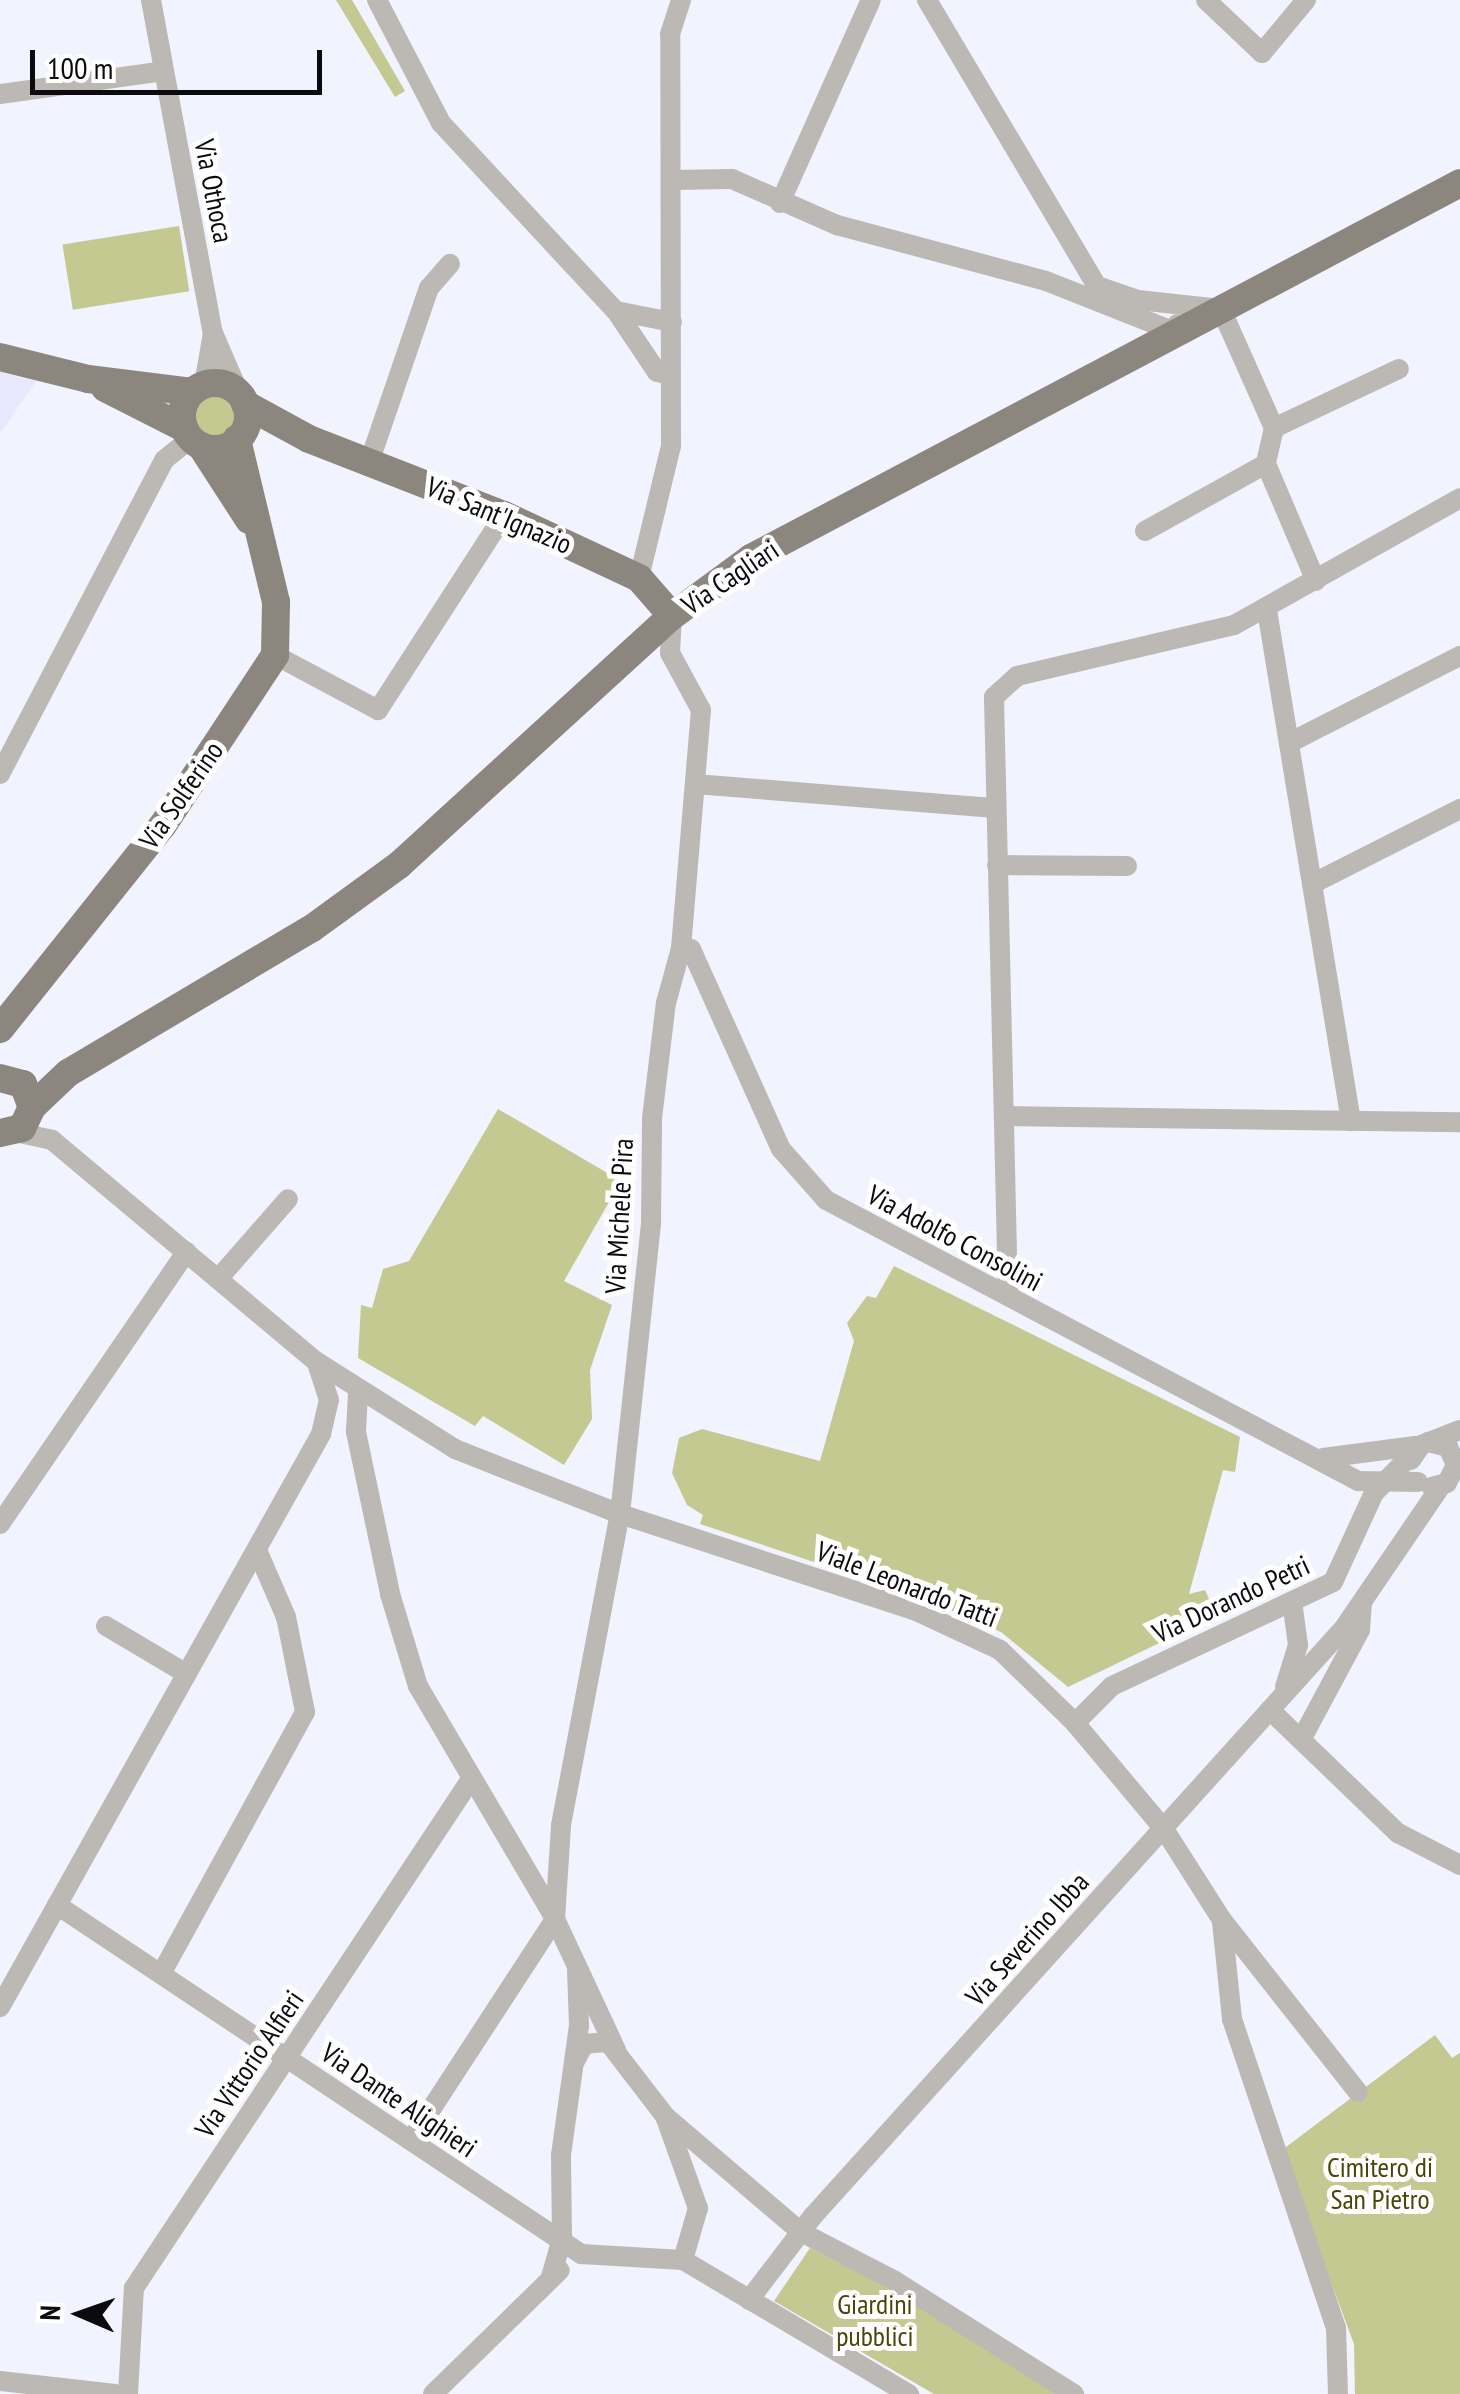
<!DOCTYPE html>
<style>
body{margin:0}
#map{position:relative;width:1460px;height:2394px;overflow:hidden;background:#f1f3fe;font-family:"PT Sans Narrow",sans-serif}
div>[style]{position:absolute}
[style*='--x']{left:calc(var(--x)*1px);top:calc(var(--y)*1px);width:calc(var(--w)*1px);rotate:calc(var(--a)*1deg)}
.education>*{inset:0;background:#e9e7fd}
.green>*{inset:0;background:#c4c891;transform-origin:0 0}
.round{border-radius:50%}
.minor>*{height:20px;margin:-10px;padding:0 10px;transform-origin:10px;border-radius:10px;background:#bcb8b4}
.major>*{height:28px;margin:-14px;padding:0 14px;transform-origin:14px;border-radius:14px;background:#8d867f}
.major>.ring{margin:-14px;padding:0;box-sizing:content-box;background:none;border:28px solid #8d867f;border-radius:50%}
span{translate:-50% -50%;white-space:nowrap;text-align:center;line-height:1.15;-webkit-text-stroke:10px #fff;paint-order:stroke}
.street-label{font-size:28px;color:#0b0b0f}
.park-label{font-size:28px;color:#454708}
.north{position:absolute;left:30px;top:2264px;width:100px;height:100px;-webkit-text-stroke:8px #fff;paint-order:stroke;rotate:272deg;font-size:28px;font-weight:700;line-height:40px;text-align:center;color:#0b0b0f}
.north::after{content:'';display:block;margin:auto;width:35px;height:45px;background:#0b0b0f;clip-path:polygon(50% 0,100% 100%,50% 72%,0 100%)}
.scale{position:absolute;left:30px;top:50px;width:292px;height:45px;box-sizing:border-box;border:5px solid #0b0b0f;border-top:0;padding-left:12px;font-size:30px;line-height:35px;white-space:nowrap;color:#0b0b0f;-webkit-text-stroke:8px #fff;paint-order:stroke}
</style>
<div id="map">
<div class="education">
<i style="clip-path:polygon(0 372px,36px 381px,0 434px)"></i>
</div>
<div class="green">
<i style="clip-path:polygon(336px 0,352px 0,405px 91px,395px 97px)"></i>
<i style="left:179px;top:226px;width:66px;height:118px;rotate:81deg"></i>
<i class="round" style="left:189px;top:390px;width:52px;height:52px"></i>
<i style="clip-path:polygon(498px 1109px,621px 1181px,564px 1281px,612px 1305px,590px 1370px,592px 1419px,564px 1465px,483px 1416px,475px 1426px,358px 1358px,361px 1305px,372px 1308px,383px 1269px,409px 1261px)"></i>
<i style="clip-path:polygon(894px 1266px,1240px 1437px,1235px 1472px,1223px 1470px,1189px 1594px,1205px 1590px,1214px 1610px,1205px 1621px,1068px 1687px,1001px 1632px,928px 1600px,700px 1524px,703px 1515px,687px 1505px,672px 1473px,679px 1438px,702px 1429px,820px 1461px,854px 1341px,847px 1323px,867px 1296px,876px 1298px)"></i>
<i style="clip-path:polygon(1435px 2035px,1452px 2058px,1460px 2053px,1460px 2394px,1355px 2394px,1354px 2344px,1282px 2150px)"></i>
<i style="clip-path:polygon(810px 2248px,891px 2289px,1059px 2394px,934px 2394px,774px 2301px)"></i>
</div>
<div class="minor">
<i style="--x:151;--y:0;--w:339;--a:79.5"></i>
<i style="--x:213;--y:333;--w:65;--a:66.6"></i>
<i style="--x:377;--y:0;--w:139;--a:62.5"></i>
<i style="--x:441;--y:123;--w:257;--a:47.1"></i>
<i style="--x:616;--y:311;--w:73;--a:56.1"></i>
<i style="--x:657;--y:372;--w:14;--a:12"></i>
<i style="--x:927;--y:0;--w:333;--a:59.3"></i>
<i style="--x:1097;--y:286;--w:43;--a:18.9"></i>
<i style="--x:1138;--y:300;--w:83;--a:6.2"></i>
<i style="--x:1221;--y:309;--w:130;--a:66"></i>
<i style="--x:1274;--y:428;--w:37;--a:103"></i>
<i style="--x:1266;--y:464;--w:127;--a:66.9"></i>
<i style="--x:1206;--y:0;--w:77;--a:43.4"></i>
<i style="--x:1262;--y:53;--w:69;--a:-50.3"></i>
<i style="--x:0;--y:94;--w:165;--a:-8"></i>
<i style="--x:673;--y:180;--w:59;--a:-1"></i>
<i style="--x:732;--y:179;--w:115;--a:23.7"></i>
<i style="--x:837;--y:225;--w:216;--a:15"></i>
<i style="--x:1046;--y:281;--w:139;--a:21.6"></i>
<i style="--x:1175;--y:332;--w:8;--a:-76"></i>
<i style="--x:780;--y:203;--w:222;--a:-65.9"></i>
<i style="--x:616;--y:311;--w:57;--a:11.1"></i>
<i style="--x:204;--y:385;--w:53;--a:-80.2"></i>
<i style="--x:1274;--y:428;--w:138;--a:-25.3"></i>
<i style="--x:370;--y:460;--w:182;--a:-71.1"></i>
<i style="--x:429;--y:288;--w:32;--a:-49"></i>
<i style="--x:1145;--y:531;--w:138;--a:-29"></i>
<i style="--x:639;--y:578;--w:136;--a:-76.4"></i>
<i style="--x:671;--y:446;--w:412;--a:-90.1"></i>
<i style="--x:670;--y:34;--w:36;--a:-72"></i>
<i style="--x:1267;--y:610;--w:518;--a:80.67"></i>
<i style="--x:275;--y:655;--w:117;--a:28.1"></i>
<i style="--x:378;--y:710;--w:232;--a:-57.1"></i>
<i style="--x:1289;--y:743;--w:192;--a:-27"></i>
<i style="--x:0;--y:774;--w:354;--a:-62.4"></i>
<i style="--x:164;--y:460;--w:35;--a:-39"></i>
<i style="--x:695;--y:784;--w:301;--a:4.6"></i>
<i style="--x:997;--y:865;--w:130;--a:0.4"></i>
<i style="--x:1312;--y:884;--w:166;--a:-26.9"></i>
<i style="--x:681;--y:948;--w:10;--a:6"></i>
<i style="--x:691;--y:949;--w:219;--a:65.8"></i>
<i style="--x:781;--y:1149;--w:68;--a:48.6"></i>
<i style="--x:826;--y:1200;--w:602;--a:27.84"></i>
<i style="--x:1358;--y:1481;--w:60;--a:1"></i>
<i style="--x:1004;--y:1116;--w:456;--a:0.8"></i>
<i style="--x:15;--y:1132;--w:38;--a:12"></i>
<i style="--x:52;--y:1140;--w:346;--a:40"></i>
<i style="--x:317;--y:1362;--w:163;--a:32.2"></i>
<i style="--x:455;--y:1449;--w:177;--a:21.5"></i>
<i style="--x:620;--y:1514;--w:311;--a:18.1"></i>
<i style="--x:916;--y:1611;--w:93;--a:24.9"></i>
<i style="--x:1000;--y:1650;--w:105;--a:44.2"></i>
<i style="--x:1075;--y:1723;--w:138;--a:50"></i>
<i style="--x:1164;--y:1829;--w:108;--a:57.5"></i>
<i style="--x:1222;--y:1920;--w:219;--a:51.7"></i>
<i style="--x:218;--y:1279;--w:106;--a:-48.8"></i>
<i style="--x:1008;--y:1296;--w:599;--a:-91.34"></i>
<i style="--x:994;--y:697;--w:31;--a:-42"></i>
<i style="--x:1017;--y:676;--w:223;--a:-13.2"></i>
<i style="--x:1234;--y:625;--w:259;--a:-29.3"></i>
<i style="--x:358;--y:1393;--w:39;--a:93"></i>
<i style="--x:356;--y:1432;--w:166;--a:78.1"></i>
<i style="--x:390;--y:1594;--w:96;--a:73.1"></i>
<i style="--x:418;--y:1686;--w:270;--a:59.5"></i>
<i style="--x:555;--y:1919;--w:145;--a:65"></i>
<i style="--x:1428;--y:1442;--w:21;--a:14"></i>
<i style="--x:1448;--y:1447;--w:20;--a:66"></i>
<i style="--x:1456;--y:1465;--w:20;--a:117"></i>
<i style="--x:1447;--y:1483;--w:16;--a:166"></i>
<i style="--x:1323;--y:1458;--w:93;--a:-7.4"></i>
<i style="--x:1411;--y:1460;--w:18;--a:-56"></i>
<i style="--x:1421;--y:1445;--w:42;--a:-21"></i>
<i style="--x:0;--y:1524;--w:330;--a:-55.6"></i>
<i style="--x:106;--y:1626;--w:94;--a:30.7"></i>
<i style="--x:1285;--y:1687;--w:44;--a:-72.8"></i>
<i style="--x:1298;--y:1645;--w:44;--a:-97.8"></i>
<i style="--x:1270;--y:1710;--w:178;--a:43.9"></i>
<i style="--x:1398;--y:1833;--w:70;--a:27.3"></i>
<i style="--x:1075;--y:1723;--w:52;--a:-45"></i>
<i style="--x:1112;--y:1686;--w:244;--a:-25.2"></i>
<i style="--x:1333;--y:1582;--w:98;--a:-65.3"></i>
<i style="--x:1374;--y:1493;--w:60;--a:-45.7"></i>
<i style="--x:1301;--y:1740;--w:125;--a:-61.8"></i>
<i style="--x:1360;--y:1630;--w:27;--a:-86"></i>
<i style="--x:57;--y:1905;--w:630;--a:33.66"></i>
<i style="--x:581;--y:2254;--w:102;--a:3.4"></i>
<i style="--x:683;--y:2260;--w:263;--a:30.7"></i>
<i style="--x:1222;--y:1922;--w:98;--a:84.1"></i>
<i style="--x:1232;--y:2019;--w:326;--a:71.4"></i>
<i style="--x:1336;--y:2328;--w:66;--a:88.3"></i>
<i style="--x:161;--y:1974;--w:299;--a:-61.2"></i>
<i style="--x:305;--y:1712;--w:97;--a:-101.3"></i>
<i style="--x:286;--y:1617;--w:73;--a:-113.4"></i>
<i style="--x:0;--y:2007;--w:657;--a:-60.74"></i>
<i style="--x:321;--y:1434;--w:35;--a:-77"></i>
<i style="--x:329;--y:1400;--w:39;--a:-108"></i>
<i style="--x:575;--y:2061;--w:19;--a:-62"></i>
<i style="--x:584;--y:2044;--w:24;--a:-5"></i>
<i style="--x:608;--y:2042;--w:93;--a:52.4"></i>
<i style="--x:665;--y:2116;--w:98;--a:70.3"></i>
<i style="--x:698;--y:2208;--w:54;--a:106.1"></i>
<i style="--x:665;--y:2116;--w:179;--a:40.5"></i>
<i style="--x:801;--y:2232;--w:106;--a:27.5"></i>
<i style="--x:895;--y:2281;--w:212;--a:32.3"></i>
<i style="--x:411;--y:2140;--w:264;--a:-56.9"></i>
<i style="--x:555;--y:1919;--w:94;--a:-86.3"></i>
<i style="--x:561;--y:1825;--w:317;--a:-79.3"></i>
<i style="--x:620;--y:1514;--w:294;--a:-83.9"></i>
<i style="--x:651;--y:1222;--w:104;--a:-89.4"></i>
<i style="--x:652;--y:1118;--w:116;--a:-83.1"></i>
<i style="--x:666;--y:1003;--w:57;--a:-74.7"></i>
<i style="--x:681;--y:948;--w:239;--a:-85.2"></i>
<i style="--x:701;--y:710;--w:65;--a:-118.5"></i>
<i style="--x:670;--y:653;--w:37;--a:-87"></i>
<i style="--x:551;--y:2277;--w:40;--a:-74"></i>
<i style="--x:562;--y:2239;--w:84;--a:-90.7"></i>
<i style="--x:561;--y:2155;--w:130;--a:-82.1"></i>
<i style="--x:579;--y:2026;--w:56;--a:-92"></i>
<i style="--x:749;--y:2300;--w:106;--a:-52.7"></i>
<i style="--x:813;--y:2216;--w:792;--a:-47.92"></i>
<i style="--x:1344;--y:1628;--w:172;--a:-55.7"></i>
<i style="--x:0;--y:2381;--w:116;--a:6.4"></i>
<i style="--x:128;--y:2394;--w:106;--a:-86.8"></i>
<i style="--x:134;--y:2288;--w:607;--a:-56.49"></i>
<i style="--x:433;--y:2394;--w:177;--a:-44.3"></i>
</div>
<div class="major">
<i style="--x:0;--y:357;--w:91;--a:14"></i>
<i style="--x:88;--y:379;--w:105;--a:7.1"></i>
<i class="ring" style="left:182px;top:383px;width:38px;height:38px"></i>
<i style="--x:105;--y:388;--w:89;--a:26.9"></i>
<i style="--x:245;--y:404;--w:73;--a:28.7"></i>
<i style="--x:309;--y:439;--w:209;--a:21.3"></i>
<i style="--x:504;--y:515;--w:149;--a:25"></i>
<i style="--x:639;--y:578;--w:50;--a:49"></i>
<i style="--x:201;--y:446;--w:88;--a:57"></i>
<i style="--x:0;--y:1029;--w:261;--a:-51.4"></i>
<i style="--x:163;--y:825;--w:204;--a:-56.6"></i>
<i style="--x:275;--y:655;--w:53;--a:-88.9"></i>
<i style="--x:276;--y:602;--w:168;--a:-103.5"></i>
<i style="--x:0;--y:1078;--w:24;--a:15"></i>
<i style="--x:23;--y:1084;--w:25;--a:69"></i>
<i style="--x:32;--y:1107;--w:23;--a:115"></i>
<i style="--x:22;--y:1128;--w:23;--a:167"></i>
<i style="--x:32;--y:1107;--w:50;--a:-43.4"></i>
<i style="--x:68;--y:1073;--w:282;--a:-30.7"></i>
<i style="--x:311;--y:929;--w:109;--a:-36"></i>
<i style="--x:399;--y:865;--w:369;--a:-42.4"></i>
<i style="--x:672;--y:616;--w:98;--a:-36.3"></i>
<i style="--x:751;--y:558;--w:802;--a:-27.87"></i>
</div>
<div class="street-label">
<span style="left:214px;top:191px;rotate:79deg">Via Othoca</span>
<span style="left:499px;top:515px;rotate:23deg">Via Sant'Ignazio</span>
<span style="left:730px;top:577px;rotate:-34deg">Via Cagliari</span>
<span style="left:181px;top:795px;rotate:-55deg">Via Solferino</span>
<span style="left:619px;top:1216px;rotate:-87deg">Via Michele Pira</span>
<span style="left:955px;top:1238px;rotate:28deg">Via Adolfo Consolini</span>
<span style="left:907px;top:1584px;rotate:21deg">Viale Leonardo Tatti</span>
<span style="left:1231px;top:1599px;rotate:-25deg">Via Dorando Petri</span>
<span style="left:1027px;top:1939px;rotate:-48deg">Via Severino Ibba</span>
<span style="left:249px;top:2064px;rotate:-56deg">Via Vittorio Alfieri</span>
<span style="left:399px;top:2100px;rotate:34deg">Via Dante Alighieri</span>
</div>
<div class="park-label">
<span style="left:1380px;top:2183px">Cimitero di<br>San Pietro</span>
<span style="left:875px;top:2320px">Giardini<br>pubblici</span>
</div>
<div class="north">N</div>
<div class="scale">100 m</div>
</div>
